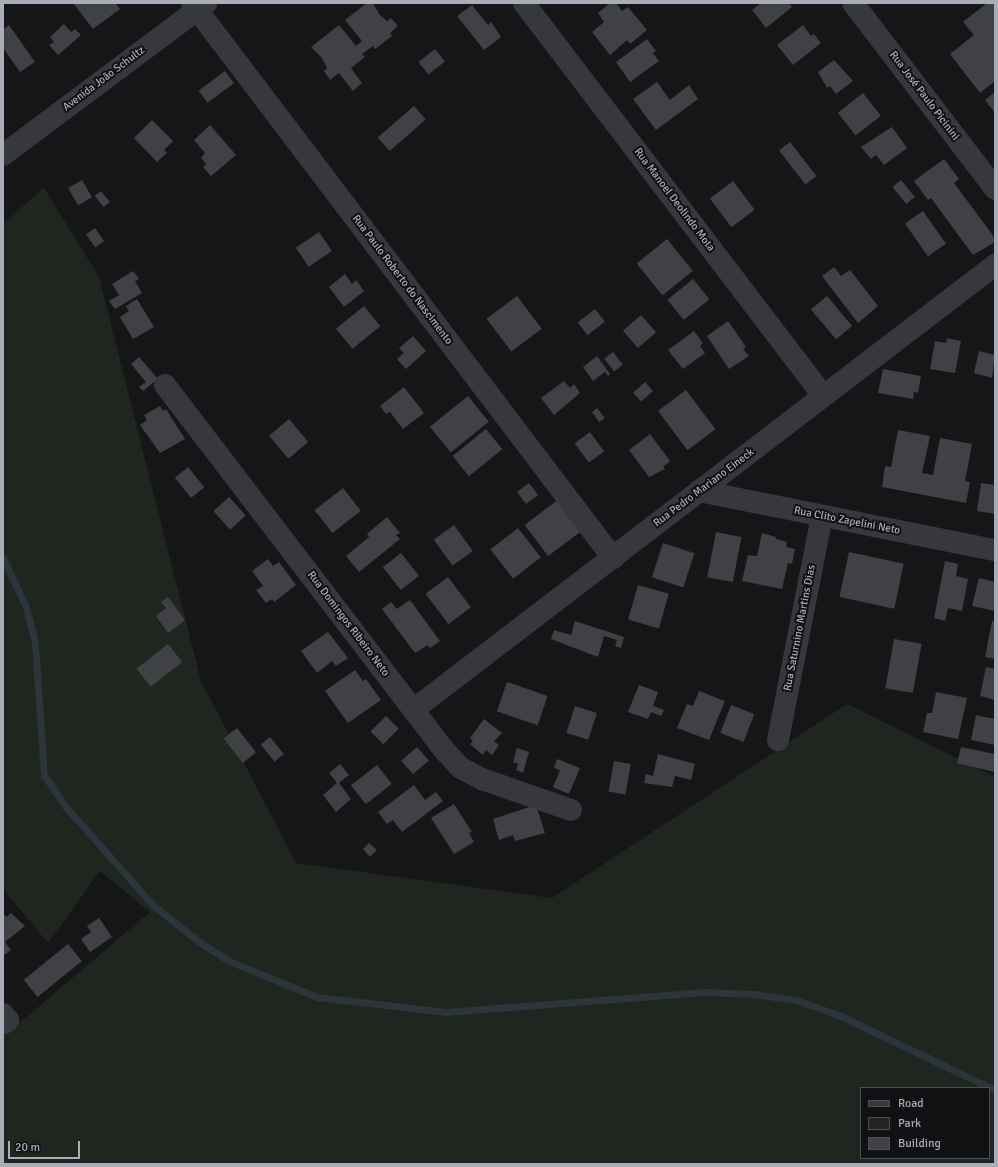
<!DOCTYPE html>
<meta charset="utf-8">
<style>
body{margin:0}
#map{position:relative;width:998px;height:1167px;overflow:hidden;background:#161618;font-family:Signika,sans-serif}
div>[style]{position:absolute}
[style*='--x']{left:calc(var(--x)*1px);top:calc(var(--y)*1px);width:calc(var(--w)*1px);rotate:calc(var(--a)*1deg)}
.green>*{inset:0;background:#1e261f}
.stream>*{height:7px;margin:-3.5px;padding:0 3.5px;transform-origin:3.5px;border-radius:3.5px;background:#2c353c}
.building>*{inset:0;background:#404145;transform-origin:0 0}
.street>*{height:22px;margin:-11px;padding:0 11px;transform-origin:11px;border-radius:11px;background:#37383d}
span{translate:-50% -50%;white-space:nowrap;text-align:center;line-height:1.15;-webkit-text-stroke:4px #111113;paint-order:stroke}
.street-label{font-size:11px;color:#a8adb8}
.frame{position:absolute;inset:0;border:4px solid #a8adb8;pointer-events:none}
.legend{position:absolute;left:860px;top:1087px;width:130px;height:72px;box-sizing:border-box;background:#111113;border:1px solid #4d4f55;margin:0;padding:5px 7px;list-style:none;font-size:12px;color:#a8adb8}
.legend li{display:flex;align-items:center;gap:8px;height:20px}
.legend b{width:20px;border:1px solid #4d4f55}
.scale{position:absolute;left:8px;top:1141px;width:72px;height:18px;box-sizing:border-box;border:2px solid #a8adb8;border-top:0;padding-left:5px;font-size:12px;line-height:14px;white-space:nowrap;color:#a8adb8;-webkit-text-stroke:3px #111113;paint-order:stroke}
</style>
<div id="map">
<div class="green">
<i style="clip-path:polygon(evenodd,44px 188px,99px 277px,201px 681px,296px 863px,552px 898px,847px 704px,995px 777px,995px 1164px,3px 1164px,3px 1037px,150px 912px,100px 871px,48px 943px,3px 889px,3px 223px,44px 188px,861px 1088px,989px 1088px,989px 1158px,861px 1158px,861px 1088px)"></i>
</div>
<div class="stream">
<i style="--x:3;--y:558;--w:54;--a:64.9"></i>
<i style="--x:26;--y:607;--w:38;--a:76"></i>
<i style="--x:35;--y:644;--w:131;--a:86.1"></i>
<i style="--x:44;--y:775;--w:37;--a:56"></i>
<i style="--x:65;--y:806;--w:132;--a:48.4"></i>
<i style="--x:153;--y:905;--w:58;--a:38.7"></i>
<i style="--x:198;--y:941;--w:37;--a:33"></i>
<i style="--x:229;--y:961;--w:95;--a:22.2"></i>
<i style="--x:317;--y:997;--w:130;--a:6.6"></i>
<i style="--x:446;--y:1012;--w:260;--a:-4.4"></i>
<i style="--x:705;--y:992;--w:49;--a:2.3"></i>
<i style="--x:754;--y:994;--w:42;--a:8.1"></i>
<i style="--x:796;--y:1000;--w:48;--a:19.6"></i>
<i style="--x:841;--y:1016;--w:171;--a:25.7"></i>
</div>
<div class="building">
<i style="clip-path:polygon(73px 3px,115px 3px,120px 9px,93px 29px)"></i>
<i style="clip-path:polygon(367px 3px,373px 3px,379px 14px,387px 21px,391px 18px,398px 26px,390px 33px,392px 36px,375px 49px,373px 46px,362px 54px,365px 57px,351px 68px,362px 83px,353px 91px,339px 73px,330px 80px,324px 71px,327px 68px,322px 58px,311px 47px,339px 25px,356px 46px,362px 41px,345px 20px)"></i>
<i style="clip-path:polygon(610px 3px,616px 3px,622px 11px,628px 7px,647px 30px,630px 44px,627px 40px,610px 55px,592px 32px,604px 22px,598px 13px)"></i>
<i style="clip-path:polygon(761px 3px,789px 3px,792px 7px,766px 28px,752px 10px)"></i>
<i style="clip-path:polygon(987px 3px,995px 3px,995px 81px,980px 93px,950px 54px,974px 35px,963px 22px)"></i>
<i style="clip-path:polygon(472px 5px,488px 25px,491px 22px,501px 37px,484px 50px,457px 16px)"></i>
<i style="clip-path:polygon(64px 24px,71px 32px,75px 29px,81px 35px,58px 55px,49px 45px,54px 42px,50px 37px)"></i>
<i style="clip-path:polygon(9px 25px,35px 62px,20px 72px,3px 48px,3px 30px)"></i>
<i style="clip-path:polygon(803px 25px,811px 36px,814px 34px,821px 43px,793px 65px,777px 45px)"></i>
<i style="clip-path:polygon(647px 39px,656px 51px,653px 53px,659px 61px,630px 82px,616px 62px)"></i>
<i style="left:435px;top:49px;width:16px;height:21px;rotate:52deg"></i>
<i style="clip-path:polygon(834px 60px,853px 81px,836px 94px,830px 86px,827px 88px,818px 72px)"></i>
<i style="left:225px;top:71px;width:15px;height:33px;rotate:53deg"></i>
<i style="clip-path:polygon(657px 82px,670px 100px,689px 85px,698px 99px,656px 130px,633px 99px)"></i>
<i style="clip-path:polygon(995px 92px,995px 113px,985px 100px)"></i>
<i style="left:863px;top:93px;width:29px;height:32px;rotate:52deg"></i>
<i style="left:414px;top:106px;width:18px;height:48px;rotate:49deg"></i>
<i style="clip-path:polygon(152px 120px,173px 141px,164px 150px,167px 153px,157px 162px,134px 138px)"></i>
<i style="clip-path:polygon(210px 125px,236px 155px,211px 176px,203px 167px,206px 164px,201px 158px,205px 153px,194px 140px)"></i>
<i style="clip-path:polygon(892px 127px,907px 148px,884px 165px,876px 155px,871px 159px,861px 147px)"></i>
<i style="left:790px;top:142px;width:43px;height:14px;rotate:52deg"></i>
<i style="clip-path:polygon(944px 159px,959px 179px,954px 183px,992px 234px,995px 242px,973px 255px,931px 198px,928px 200px,914px 181px)"></i>
<i style="left:82px;top:180px;width:20px;height:16px;rotate:60deg"></i>
<i style="left:901px;top:180px;width:22px;height:11px;rotate:51deg"></i>
<i style="left:733px;top:181px;width:36px;height:29px;rotate:53deg"></i>
<i style="left:101px;top:191px;width:14px;height:8px;rotate:51deg"></i>
<i style="left:923px;top:211px;width:40px;height:22px;rotate:55deg"></i>
<i style="left:95px;top:228px;width:16px;height:11px;rotate:55deg"></i>
<i style="left:319px;top:232px;width:23px;height:28px;rotate:56deg"></i>
<i style="left:667px;top:239px;width:41px;height:39px;rotate:51deg"></i>
<i style="clip-path:polygon(834px 267px,841px 276px,850px 270px,878px 306px,858px 323px,822px 276px)"></i>
<i style="clip-path:polygon(133px 271px,139px 279px,135px 281px,142px 293px,115px 309px,109px 301px,119px 295px,112px 284px)"></i>
<i style="clip-path:polygon(345px 274px,352px 284px,356px 280px,364px 291px,344px 307px,329px 287px)"></i>
<i style="left:693px;top:279px;width:26px;height:33px;rotate:51deg"></i>
<i style="left:517px;top:296px;width:41px;height:38px;rotate:53deg"></i>
<i style="left:827px;top:296px;width:39px;height:21px;rotate:50deg"></i>
<i style="clip-path:polygon(137px 299px,154px 327px,133px 339px,120px 317px,129px 311px,126px 306px)"></i>
<i style="left:364px;top:306px;width:26px;height:36px;rotate:51deg"></i>
<i style="left:595px;top:309px;width:16px;height:22px;rotate:52deg"></i>
<i style="left:641px;top:315px;width:23px;height:24px;rotate:49deg"></i>
<i style="clip-path:polygon(728px 321px,746px 347px,743px 349px,749px 356px,729px 369px,707px 336px)"></i>
<i style="clip-path:polygon(694px 331px,703px 343px,700px 346px,705px 353px,683px 369px,668px 350px)"></i>
<i style="clip-path:polygon(413px 336px,426px 351px,406px 369px,397px 359px,404px 353px,399px 348px)"></i>
<i style="clip-path:polygon(947px 338px,961px 341px,955px 373px,930px 369px,935px 341px,946px 343px)"></i>
<i style="clip-path:polygon(979px 351px,995px 355px,992px 378px,974px 373px)"></i>
<i style="left:613px;top:352px;width:16px;height:11px;rotate:52deg"></i>
<i style="clip-path:polygon(597px 356px,610px 374px,608px 376px,605px 372px,593px 381px,583px 367px)"></i>
<i style="clip-path:polygon(139px 357px,158px 379px,143px 391px,139px 387px,146px 382px,131px 364px)"></i>
<i style="clip-path:polygon(883px 369px,921px 376px,918px 393px,914px 392px,913px 399px,878px 393px)"></i>
<i style="clip-path:polygon(564px 381px,570px 388px,574px 384px,580px 393px,554px 415px,541px 398px)"></i>
<i style="left:645px;top:382px;width:12px;height:16px;rotate:48deg"></i>
<i style="clip-path:polygon(404px 387px,424px 413px,403px 429px,390px 412px,386px 414px,380px 406px)"></i>
<i style="left:686px;top:390px;width:49px;height:35px;rotate:53deg"></i>
<i style="left:468px;top:396px;width:33px;height:49px;rotate:51deg"></i>
<i style="clip-path:polygon(160px 406px,163px 411px,166px 409px,185px 439px,160px 453px,140px 425px,147px 420px,144px 415px)"></i>
<i style="clip-path:polygon(597px 408px,605px 418px,599px 422px,592px 412px)"></i>
<i style="left:289px;top:419px;width:30px;height:26px;rotate:50deg"></i>
<i style="left:486px;top:429px;width:26px;height:43px;rotate:51deg"></i>
<i style="clip-path:polygon(898px 430px,930px 436px,922px 473px,928px 474px,933px 475px,940px 438px,972px 444px,965px 481px,970px 482px,966px 503px,882px 487px,885px 466px,891px 467px)"></i>
<i style="left:590px;top:432px;width:24px;height:19px;rotate:54deg"></i>
<i style="clip-path:polygon(650px 434px,670px 461px,663px 467px,665px 469px,649px 477px,629px 450px)"></i>
<i style="left:188px;top:467px;width:26px;height:17px;rotate:51deg"></i>
<i style="left:529px;top:483px;width:15px;height:15px;rotate:53deg"></i>
<i style="clip-path:polygon(981px 483px,995px 485px,995px 514px,977px 511px)"></i>
<i style="left:343px;top:488px;width:29px;height:36px;rotate:52deg"></i>
<i style="left:229px;top:497px;width:25px;height:21px;rotate:48deg"></i>
<i style="left:559px;top:499px;width:39px;height:43px;rotate:53deg"></i>
<i style="clip-path:polygon(387px 517px,400px 533px,396px 535px,400px 539px,359px 572px,346px 556px,369px 537px,367px 534px)"></i>
<i style="left:454px;top:525px;width:32px;height:25px;rotate:54deg"></i>
<i style="left:518px;top:528px;width:37px;height:35px;rotate:52deg"></i>
<i style="left:716px;top:532px;width:26px;height:46px;rotate:11deg"></i>
<i style="clip-path:polygon(762px 533px,776px 537px,776px 539px,787px 542px,786px 547px,795px 549px,792px 564px,788px 563px,782px 589px,742px 581px,748px 555px,757px 556px)"></i>
<i style="left:663px;top:543px;width:33px;height:36px;rotate:18deg"></i>
<i style="left:849px;top:552px;width:56px;height:46px;rotate:12deg"></i>
<i style="left:401px;top:553px;width:29px;height:23px;rotate:52deg"></i>
<i style="clip-path:polygon(268px 559px,273px 566px,279px 562px,296px 585px,274px 602px,272px 599px,266px 603px,256px 590px,263px 586px,252px 571px)"></i>
<i style="clip-path:polygon(945px 561px,958px 564px,956px 576px,968px 579px,962px 611px,948px 608px,945px 621px,934px 618px)"></i>
<i style="left:448px;top:577px;width:38px;height:28px;rotate:53deg"></i>
<i style="clip-path:polygon(979px 578px,995px 582px,995px 611px,972px 606px)"></i>
<i style="left:638px;top:585px;width:32px;height:36px;rotate:16deg"></i>
<i style="clip-path:polygon(168px 597px,185px 620px,168px 633px,156px 616px,166px 608px,161px 602px)"></i>
<i style="clip-path:polygon(410px 600px,440px 641px,430px 648px,428px 645px,415px 653px,382px 609px,391px 602px,397px 609px)"></i>
<i style="clip-path:polygon(575px 621px,624px 637px,621px 648px,615px 646px,617px 640px,604px 636px,598px 657px,551px 639px,554px 630px,571px 635px)"></i>
<i style="clip-path:polygon(992px 621px,995px 621px,995px 659px,985px 657px)"></i>
<i style="clip-path:polygon(328px 632px,348px 658px,336px 666px,332px 661px,317px 673px,301px 651px)"></i>
<i style="left:894px;top:639px;width:28px;height:50px;rotate:10deg"></i>
<i style="left:168px;top:644px;width:23px;height:40px;rotate:52deg"></i>
<i style="clip-path:polygon(986px 667px,995px 669px,995px 700px,980px 696px)"></i>
<i style="clip-path:polygon(355px 670px,363px 681px,366px 679px,381px 700px,348px 723px,325px 691px)"></i>
<i style="left:507px;top:682px;width:43px;height:31px;rotate:19deg"></i>
<i style="clip-path:polygon(639px 685px,658px 692px,653px 706px,664px 710px,661px 716px,651px 712px,648px 719px,628px 712px)"></i>
<i style="clip-path:polygon(699px 691px,725px 701px,709px 740px,677px 728px,687px 704px,693px 706px)"></i>
<i style="clip-path:polygon(936px 692px,967px 698px,958px 739px,923px 732px,927px 713px,932px 713px)"></i>
<i style="left:731px;top:705px;width:25px;height:30px;rotate:21deg"></i>
<i style="left:575px;top:706px;width:23px;height:28px;rotate:18deg"></i>
<i style="clip-path:polygon(976px 715px,995px 719px,995px 745px,971px 740px)"></i>
<i style="left:386px;top:716px;width:18px;height:22px;rotate:45deg"></i>
<i style="clip-path:polygon(484px 719px,502px 733px,494px 741px,499px 745px,492px 755px,486px 750px,483px 755px,470px 744px,473px 741px,470px 738px)"></i>
<i style="left:237px;top:728px;width:31px;height:17px;rotate:52deg"></i>
<i style="left:270px;top:737px;width:22px;height:12px;rotate:51deg"></i>
<i style="left:417px;top:747px;width:18px;height:21px;rotate:49deg"></i>
<i style="clip-path:polygon(961px 747px,995px 754px,995px 772px,957px 763px)"></i>
<i style="clip-path:polygon(517px 748px,529px 752px,523px 773px,516px 770px,518px 764px,513px 762px)"></i>
<i style="clip-path:polygon(658px 754px,695px 764px,691px 780px,675px 776px,672px 787px,644px 783px,646px 774px,653px 776px)"></i>
<i style="clip-path:polygon(557px 759px,580px 768px,569px 794px,553px 787px,560px 770px,554px 768px)"></i>
<i style="left:614px;top:761px;width:17px;height:31px;rotate:10deg"></i>
<i style="clip-path:polygon(340px 764px,349px 775px,339px 783px,351px 799px,336px 812px,323px 795px,337px 783px,329px 773px)"></i>
<i style="left:377px;top:765px;width:24px;height:33px;rotate:52deg"></i>
<i style="clip-path:polygon(414px 785px,425px 800px,436px 792px,443px 801px,402px 832px,393px 820px,387px 824px,378px 812px)"></i>
<i style="clip-path:polygon(454px 804px,472px 832px,469px 833px,474px 842px,454px 854px,431px 818px)"></i>
<i style="clip-path:polygon(536px 805px,545px 833px,515px 841px,513px 835px,499px 840px,493px 819px)"></i>
<i style="clip-path:polygon(369px 843px,377px 850px,370px 857px,363px 849px)"></i>
<i style="clip-path:polygon(3px 912px,6px 917px,11px 913px,25px 926px,5px 942px,11px 950px,3px 956px)"></i>
<i style="clip-path:polygon(99px 918px,112px 937px,90px 952px,81px 939px,91px 932px,87px 926px)"></i>
<i style="left:68px;top:944px;width:22px;height:57px;rotate:51deg"></i>
</div>
<div class="street">
<i style="--x:192;--y:3;--w:697;--a:52.82"></i>
<i style="--x:524;--y:3;--w:494;--a:52.7"></i>
<i style="--x:853;--y:3;--w:234;--a:52.6"></i>
<i style="--x:3;--y:155;--w:254;--a:-36.8"></i>
<i style="--x:165;--y:385;--w:458;--a:52.6"></i>
<i style="--x:443;--y:749;--w:26;--a:47"></i>
<i style="--x:461;--y:768;--w:24;--a:28"></i>
<i style="--x:482;--y:779;--w:94;--a:19.2"></i>
<i style="--x:699;--y:491;--w:302;--a:11.3"></i>
<i style="--x:413;--y:710;--w:733;--a:-37.4"></i>
<i style="--x:778;--y:740;--w:228;--a:-78.9"></i>
<i style="--x:3;--y:1014;--w:8;--a:50"></i>
<i style="--x:8;--y:1020;--w:6;--a:141"></i>
</div>
<div class="street-label">
<span style="left:104px;top:79px;rotate:-37deg">Avenida João Schultz</span>
<span style="left:924px;top:96px;rotate:53deg">Rua José Paulo Picinini</span>
<span style="left:674px;top:200px;rotate:53deg">Rua Manoel Deolindo Mota</span>
<span style="left:402px;top:280px;rotate:53deg">Rua Paulo Roberto do Nascimento</span>
<span style="left:704px;top:488px;rotate:-37deg">Rua Pedro Mariano Eineck</span>
<span style="left:847px;top:521px;rotate:11deg">Rua Clito Zapelini Neto</span>
<span style="left:348px;top:624px;rotate:53deg">Rua Domingos Ribeiro Neto</span>
<span style="left:800px;top:628px;rotate:-79deg">Rua Saturnino Martins Dias</span>
</div>
<div class="frame"></div>
<ul class="legend">
<li><b style="height:5px;background:#37383d"></b>Road</li>
<li><b style="height:11px;background:#1e261f"></b>Park</li>
<li><b style="height:11px;background:#404145"></b>Building</li>
</ul>
<div class="scale">20 m</div>
</div>
